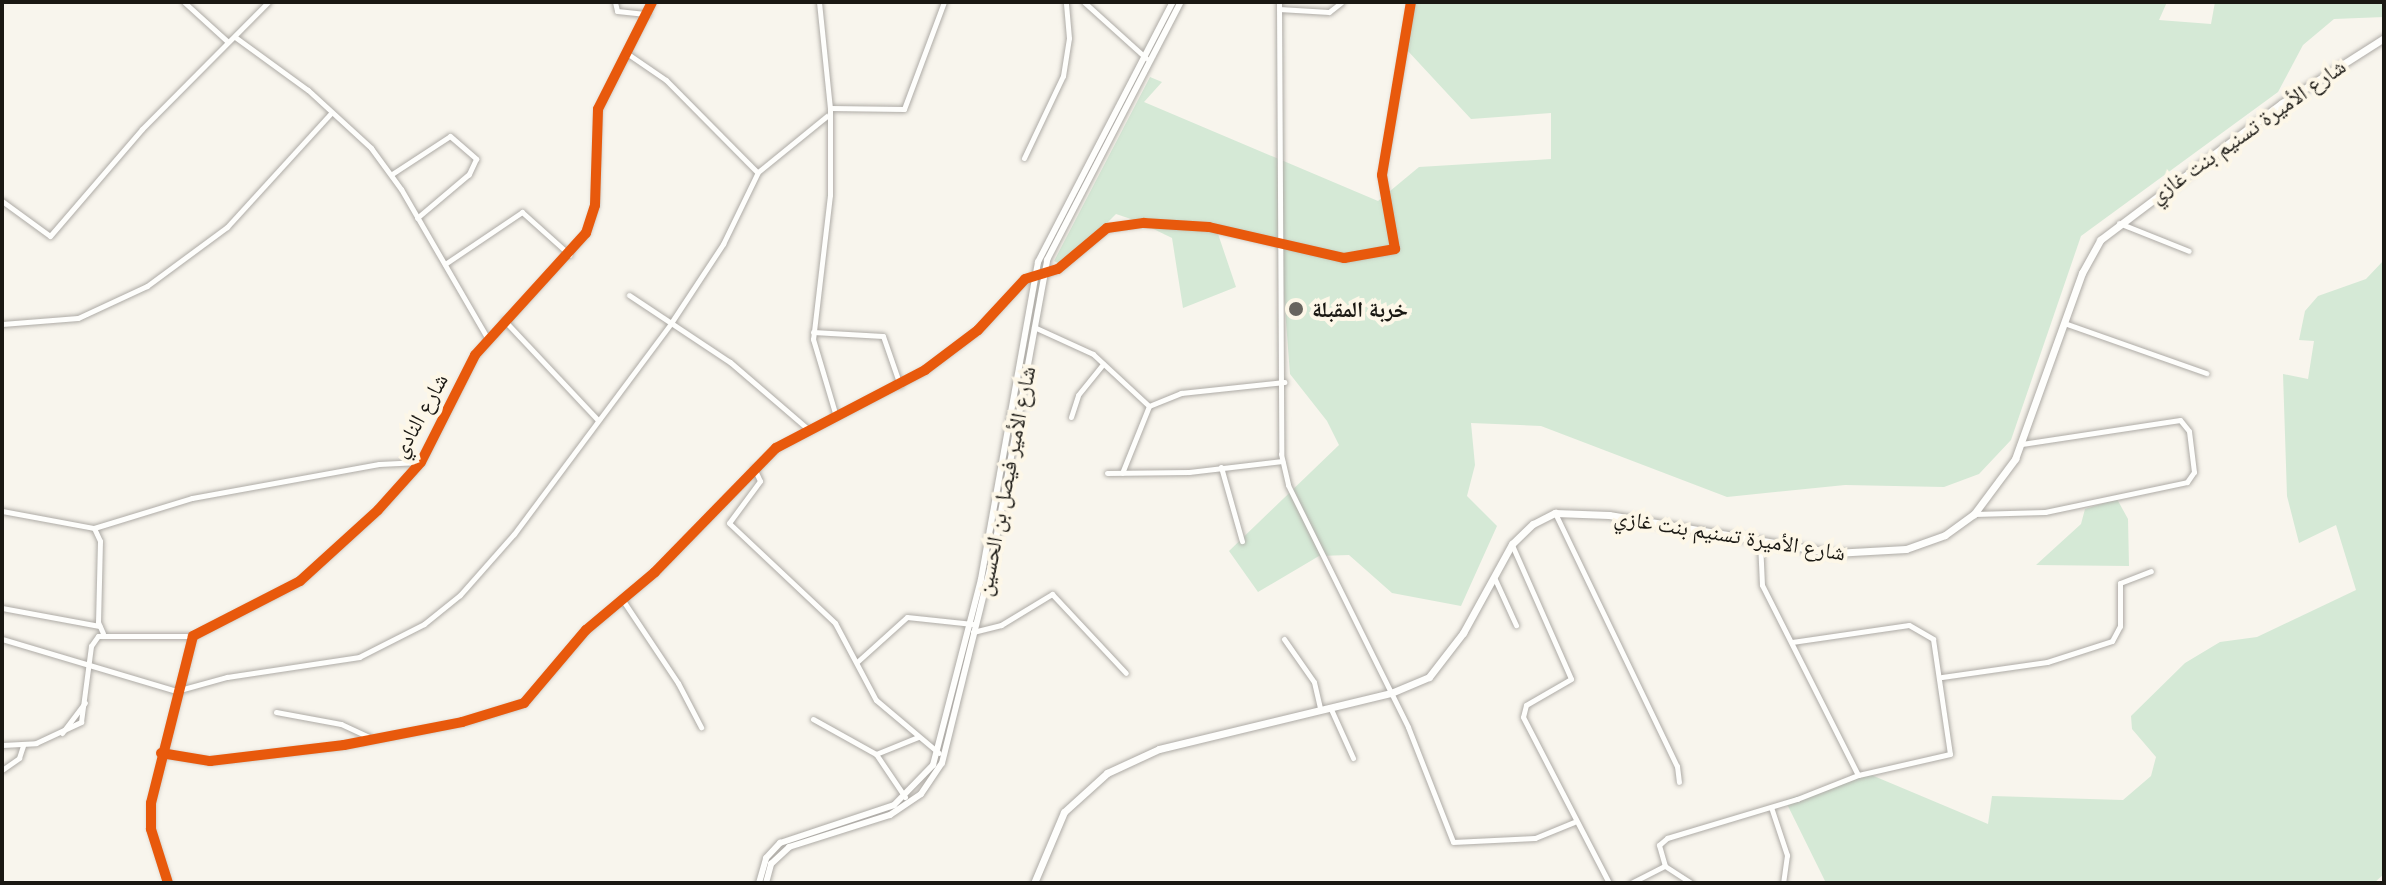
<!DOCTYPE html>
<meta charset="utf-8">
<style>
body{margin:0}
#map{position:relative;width:2386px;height:885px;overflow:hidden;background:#f8f5ed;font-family:"Golos Text","Noto Naskh Arabic",sans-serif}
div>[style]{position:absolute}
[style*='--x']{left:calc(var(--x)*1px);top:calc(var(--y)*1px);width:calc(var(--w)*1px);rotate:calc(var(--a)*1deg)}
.green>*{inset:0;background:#d5e9d6}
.roads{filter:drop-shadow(0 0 2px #aeaba6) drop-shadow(0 0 2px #aeaba6)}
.minor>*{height:5px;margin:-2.5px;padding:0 2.5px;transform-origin:2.5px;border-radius:2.5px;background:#fefefc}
.tertiary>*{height:6px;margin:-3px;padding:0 3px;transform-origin:3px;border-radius:3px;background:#fefefc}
.secondary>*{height:7px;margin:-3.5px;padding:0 3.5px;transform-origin:3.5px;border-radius:3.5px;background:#fefefc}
.cycleway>*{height:10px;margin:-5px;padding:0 5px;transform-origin:5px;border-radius:5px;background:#e8590c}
.dots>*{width:22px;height:22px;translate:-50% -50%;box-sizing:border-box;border:4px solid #fdf7e8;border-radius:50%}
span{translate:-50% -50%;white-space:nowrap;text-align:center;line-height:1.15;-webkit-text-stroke:8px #fdf7e8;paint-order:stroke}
.street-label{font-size:22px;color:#1a1813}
.poi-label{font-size:22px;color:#1a1813;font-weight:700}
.left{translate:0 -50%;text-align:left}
.frame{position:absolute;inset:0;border:4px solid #1a1813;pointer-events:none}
</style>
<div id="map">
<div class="green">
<i style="clip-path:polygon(1415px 2px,2167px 2px,2159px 20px,2211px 24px,2215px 2px,2384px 2px,2384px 17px,2334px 19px,2303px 45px,2278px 92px,2081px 236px,2011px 440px,1979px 474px,1944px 487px,1845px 485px,1727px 497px,1541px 426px,1471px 423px,1475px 465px,1467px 496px,1497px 526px,1461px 606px,1392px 593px,1349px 555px,1319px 556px,1258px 592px,1229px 551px,1339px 445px,1327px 421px,1290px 374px,1280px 244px,1216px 228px,1236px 287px,1183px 308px,1172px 238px,1137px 221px,1116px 214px,1064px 266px,1054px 261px,1150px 77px,1162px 82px,1144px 102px,1378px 201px,1419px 167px,1551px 159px,1551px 113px,1471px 119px,1407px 50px)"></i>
<i style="clip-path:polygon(2384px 260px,2384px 874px,2374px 883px,1826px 883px,1785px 800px,1869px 774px,1988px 824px,1992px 796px,2123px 800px,2151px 776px,2156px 757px,2132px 729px,2131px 716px,2185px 663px,2220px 642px,2257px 637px,2356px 590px,2336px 525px,2299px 543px,2287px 496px,2283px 374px,2308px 379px,2314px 341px,2299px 340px,2305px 311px,2318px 296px,2366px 279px)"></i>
<i style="clip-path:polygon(2117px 499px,2128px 519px,2129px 566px,2036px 565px,2081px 524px,2085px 509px)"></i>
</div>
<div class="roads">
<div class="minor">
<i style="--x:184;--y:2;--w:59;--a:42.3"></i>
<i style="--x:615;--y:2;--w:9;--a:77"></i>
<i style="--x:617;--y:11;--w:31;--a:6"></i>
<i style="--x:819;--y:2;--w:107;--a:84.1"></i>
<i style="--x:830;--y:108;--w:87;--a:90"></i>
<i style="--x:830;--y:195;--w:145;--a:96.7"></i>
<i style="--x:813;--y:339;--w:80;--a:73.4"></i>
<i style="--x:1084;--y:2;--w:84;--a:42.1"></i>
<i style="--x:1279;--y:2;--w:452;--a:89.7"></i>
<i style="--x:1281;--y:454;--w:32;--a:77"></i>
<i style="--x:1288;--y:485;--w:270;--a:63.6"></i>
<i style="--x:1408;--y:727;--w:123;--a:68.6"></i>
<i style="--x:1453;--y:842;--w:82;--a:-2.8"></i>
<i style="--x:1535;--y:838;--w:42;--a:-22.3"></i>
<i style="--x:1279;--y:9;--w:50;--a:3.4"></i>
<i style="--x:1329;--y:12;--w:16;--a:-38"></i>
<i style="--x:235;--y:37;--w:90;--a:36"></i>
<i style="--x:308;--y:90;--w:86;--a:42.6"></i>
<i style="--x:371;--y:148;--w:51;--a:53.8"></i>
<i style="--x:401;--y:189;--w:173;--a:59.9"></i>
<i style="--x:628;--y:54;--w:46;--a:34.4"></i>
<i style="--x:666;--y:80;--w:129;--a:45.3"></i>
<i style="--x:830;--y:108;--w:74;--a:0.8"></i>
<i style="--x:904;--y:109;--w:114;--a:-69.5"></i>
<i style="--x:1024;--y:158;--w:91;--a:-64.6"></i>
<i style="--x:1063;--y:76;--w:38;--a:-81"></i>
<i style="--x:1069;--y:38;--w:36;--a:-95"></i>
<i style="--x:392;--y:174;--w:69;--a:-33.2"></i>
<i style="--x:450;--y:136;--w:35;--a:41"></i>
<i style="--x:476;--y:159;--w:17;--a:115"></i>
<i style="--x:469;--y:174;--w:68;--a:139.8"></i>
<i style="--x:2;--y:201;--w:59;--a:36.1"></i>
<i style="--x:50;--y:236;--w:141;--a:-49.3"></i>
<i style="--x:142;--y:129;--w:179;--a:-45.2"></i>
<i style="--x:2119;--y:223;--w:75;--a:21.8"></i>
<i style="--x:445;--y:264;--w:93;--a:-34"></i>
<i style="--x:522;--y:212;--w:64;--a:41.9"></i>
<i style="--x:629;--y:295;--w:121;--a:33.6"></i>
<i style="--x:730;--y:362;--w:103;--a:40.7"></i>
<i style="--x:504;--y:320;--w:136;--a:46.8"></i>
<i style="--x:2064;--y:323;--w:151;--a:19.4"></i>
<i style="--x:2;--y:324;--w:76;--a:-4.5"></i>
<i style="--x:78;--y:318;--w:76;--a:-24.9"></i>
<i style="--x:147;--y:286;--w:99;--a:-36.4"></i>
<i style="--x:227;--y:227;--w:154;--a:-47.6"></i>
<i style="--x:1034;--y:327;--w:65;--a:24.6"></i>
<i style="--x:1093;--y:354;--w:76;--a:42.9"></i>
<i style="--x:1149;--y:406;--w:72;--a:111.9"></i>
<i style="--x:813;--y:332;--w:70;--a:3.3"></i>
<i style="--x:883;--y:336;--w:52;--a:70.9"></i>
<i style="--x:1149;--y:406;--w:35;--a:-22"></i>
<i style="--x:1181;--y:393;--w:104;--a:-6.1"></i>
<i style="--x:1071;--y:417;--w:23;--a:-72"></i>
<i style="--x:1078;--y:395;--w:40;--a:-51"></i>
<i style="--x:1221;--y:467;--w:77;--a:74.2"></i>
<i style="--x:754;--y:468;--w:14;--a:65"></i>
<i style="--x:760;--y:481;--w:52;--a:126.4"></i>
<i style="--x:729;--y:523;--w:146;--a:43.3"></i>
<i style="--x:835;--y:623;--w:87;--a:62"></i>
<i style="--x:876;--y:700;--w:82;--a:40.1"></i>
<i style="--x:1107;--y:473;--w:82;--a:-0.7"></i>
<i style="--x:1189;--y:472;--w:94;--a:-6.7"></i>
<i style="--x:2;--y:511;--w:94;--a:10.5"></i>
<i style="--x:94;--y:528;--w:14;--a:65"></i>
<i style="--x:100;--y:541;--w:81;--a:91.4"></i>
<i style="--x:98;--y:622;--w:12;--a:66"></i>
<i style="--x:1555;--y:513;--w:281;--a:64.3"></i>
<i style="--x:1677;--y:766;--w:16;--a:83"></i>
<i style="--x:1974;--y:514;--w:71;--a:-1.6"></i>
<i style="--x:2045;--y:512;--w:145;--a:-11.9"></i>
<i style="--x:2187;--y:482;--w:12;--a:-55"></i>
<i style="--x:2194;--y:472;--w:41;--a:-97"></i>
<i style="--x:2189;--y:431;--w:14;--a:-129"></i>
<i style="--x:2180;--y:420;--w:160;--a:171.4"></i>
<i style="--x:94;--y:528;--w:102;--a:-17"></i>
<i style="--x:192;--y:498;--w:190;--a:-10.3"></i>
<i style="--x:379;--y:464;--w:41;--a:-2.8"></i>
<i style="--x:1512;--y:545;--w:146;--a:66.2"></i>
<i style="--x:1571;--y:679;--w:52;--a:150"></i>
<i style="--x:1526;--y:705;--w:12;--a:104"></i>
<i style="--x:1523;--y:717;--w:187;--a:62.6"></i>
<i style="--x:1494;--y:577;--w:53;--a:65.4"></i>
<i style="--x:622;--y:599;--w:101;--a:56.3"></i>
<i style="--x:678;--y:683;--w:50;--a:62.4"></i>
<i style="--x:2;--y:608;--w:99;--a:10.5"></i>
<i style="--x:973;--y:632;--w:29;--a:-14"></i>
<i style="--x:1001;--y:625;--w:60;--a:-31.3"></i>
<i style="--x:1052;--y:594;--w:108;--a:46.9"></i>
<i style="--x:2;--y:639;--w:182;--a:16.6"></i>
<i style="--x:176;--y:691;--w:53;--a:-15.4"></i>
<i style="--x:227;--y:677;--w:134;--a:-8.6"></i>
<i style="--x:359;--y:657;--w:73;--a:-26.9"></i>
<i style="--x:424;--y:624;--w:46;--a:-38.9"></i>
<i style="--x:460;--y:595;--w:81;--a:-48.5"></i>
<i style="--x:514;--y:534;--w:263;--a:-53.3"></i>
<i style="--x:671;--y:323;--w:95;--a:-56.6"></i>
<i style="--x:723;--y:244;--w:80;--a:-64.1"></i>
<i style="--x:758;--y:172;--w:89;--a:-39.1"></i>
<i style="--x:1284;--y:639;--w:52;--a:55.1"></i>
<i style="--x:1314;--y:682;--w:27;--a:77"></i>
<i style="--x:1792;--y:642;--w:118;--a:-8.3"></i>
<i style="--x:1909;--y:625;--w:28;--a:30"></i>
<i style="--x:1933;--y:639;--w:116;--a:81.6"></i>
<i style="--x:1950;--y:754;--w:94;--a:167.1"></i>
<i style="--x:857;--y:662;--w:67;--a:-42"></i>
<i style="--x:907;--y:617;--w:66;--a:6.1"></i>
<i style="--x:1942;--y:677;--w:106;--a:-8.1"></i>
<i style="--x:2047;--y:662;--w:68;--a:-17.9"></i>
<i style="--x:2112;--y:641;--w:17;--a:-62"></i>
<i style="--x:2120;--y:626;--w:43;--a:-90"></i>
<i style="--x:2120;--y:583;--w:33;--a:-21"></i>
<i style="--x:1330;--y:707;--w:56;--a:65.7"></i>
<i style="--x:276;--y:712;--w:66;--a:10.5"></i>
<i style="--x:341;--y:724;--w:31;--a:25"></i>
<i style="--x:813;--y:719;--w:72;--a:29.1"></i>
<i style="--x:62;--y:733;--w:38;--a:-53"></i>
<i style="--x:2;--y:745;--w:34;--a:-3"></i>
<i style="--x:36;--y:743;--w:50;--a:-25"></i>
<i style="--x:81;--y:722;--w:77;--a:-82.5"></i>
<i style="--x:91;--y:646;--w:12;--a:-55"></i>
<i style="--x:98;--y:636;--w:95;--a:0"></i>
<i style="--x:161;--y:753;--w:50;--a:9.3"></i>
<i style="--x:210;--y:761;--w:135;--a:-6.8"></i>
<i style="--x:344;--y:745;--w:120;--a:-11"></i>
<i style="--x:462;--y:722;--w:65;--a:-17"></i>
<i style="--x:524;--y:703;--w:96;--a:-49.7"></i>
<i style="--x:586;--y:630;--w:90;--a:-40"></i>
<i style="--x:655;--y:572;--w:173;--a:-45.7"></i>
<i style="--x:776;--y:448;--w:168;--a:-27.6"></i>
<i style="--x:925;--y:370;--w:66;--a:-37"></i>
<i style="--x:978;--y:330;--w:69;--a:-47.3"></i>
<i style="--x:1025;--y:279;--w:34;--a:-17"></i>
<i style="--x:1058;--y:269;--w:64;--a:-39.9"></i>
<i style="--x:1107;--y:228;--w:37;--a:-8"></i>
<i style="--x:1144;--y:223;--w:65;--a:3.5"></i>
<i style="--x:1209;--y:227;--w:139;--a:12.9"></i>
<i style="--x:1344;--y:258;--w:52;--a:-10"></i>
<i style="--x:1395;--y:249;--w:75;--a:-100"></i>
<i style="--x:1382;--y:175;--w:175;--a:-80.5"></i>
<i style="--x:2;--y:770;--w:21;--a:-35"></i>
<i style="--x:19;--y:758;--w:13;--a:-72"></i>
<i style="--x:905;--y:797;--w:52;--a:-124"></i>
<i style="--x:876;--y:754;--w:45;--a:-22"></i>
<i style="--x:1771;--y:807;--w:51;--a:71.6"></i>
<i style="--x:1787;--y:855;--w:28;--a:98"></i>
<i style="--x:1665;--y:866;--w:31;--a:33"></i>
<i style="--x:168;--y:883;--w:57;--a:-107.5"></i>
<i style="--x:151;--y:829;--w:26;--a:-90"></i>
<i style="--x:151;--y:803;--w:172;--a:-75.9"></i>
<i style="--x:193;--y:636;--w:120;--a:-27.2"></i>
<i style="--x:300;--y:581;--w:105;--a:-42.3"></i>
<i style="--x:378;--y:510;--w:64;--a:-48.1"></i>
<i style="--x:421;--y:462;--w:120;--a:-63.2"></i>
<i style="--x:475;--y:355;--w:165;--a:-47.7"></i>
<i style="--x:586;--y:233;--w:29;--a:-72"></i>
<i style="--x:595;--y:205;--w:96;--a:-88.2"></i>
<i style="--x:598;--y:109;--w:120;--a:-63.2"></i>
<i style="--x:1631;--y:883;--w:38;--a:-27"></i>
<i style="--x:1665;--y:866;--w:22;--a:-106"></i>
<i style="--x:1659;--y:845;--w:11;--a:-41"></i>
<i style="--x:1667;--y:838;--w:136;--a:-16.7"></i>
<i style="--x:1797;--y:799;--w:66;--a:-21.5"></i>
<i style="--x:1858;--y:775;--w:213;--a:-116.8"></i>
<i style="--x:1762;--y:585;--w:44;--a:-92.6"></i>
</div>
<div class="tertiary">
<i style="--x:759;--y:883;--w:26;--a:-74"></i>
<i style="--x:766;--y:858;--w:21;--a:-47"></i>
<i style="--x:780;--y:843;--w:120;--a:-18.4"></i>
<i style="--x:894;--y:805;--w:56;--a:-45.7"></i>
<i style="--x:933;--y:765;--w:192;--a:-75.5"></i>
<i style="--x:981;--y:579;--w:322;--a:-79.8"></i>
<i style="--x:1038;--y:262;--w:293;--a:-62.6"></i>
<i style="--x:766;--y:883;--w:20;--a:-75"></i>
<i style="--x:771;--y:864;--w:25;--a:-43"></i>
<i style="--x:789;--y:847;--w:106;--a:-17.6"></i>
<i style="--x:890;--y:815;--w:37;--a:-34"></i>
<i style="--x:921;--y:794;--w:37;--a:-56"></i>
<i style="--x:942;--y:763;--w:208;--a:-76.1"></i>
<i style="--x:992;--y:561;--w:306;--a:-79.6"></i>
<i style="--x:1047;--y:260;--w:291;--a:-62.6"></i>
</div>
<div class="secondary">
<i style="--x:1034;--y:883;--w:77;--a:-67.1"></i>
<i style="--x:1064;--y:812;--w:58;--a:-42.2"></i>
<i style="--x:1107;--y:773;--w:57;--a:-24.8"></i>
<i style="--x:1159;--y:749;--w:239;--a:-13.6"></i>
<i style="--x:1391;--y:693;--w:41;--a:-22.8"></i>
<i style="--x:1429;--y:677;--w:56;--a:-52.3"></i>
<i style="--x:1463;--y:633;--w:102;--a:-61.2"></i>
<i style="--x:1512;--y:544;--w:29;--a:-44"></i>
<i style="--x:1533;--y:524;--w:25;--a:-27"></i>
<i style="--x:1555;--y:513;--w:54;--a:2.1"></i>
<i style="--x:1609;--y:515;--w:228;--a:9.6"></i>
<i style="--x:1834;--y:553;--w:72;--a:-3.2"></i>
<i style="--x:1906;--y:549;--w:41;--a:-19.7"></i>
<i style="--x:1945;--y:535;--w:36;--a:-36"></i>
<i style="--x:1974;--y:514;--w:69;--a:-53.3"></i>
<i style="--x:2015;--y:459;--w:198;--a:-70.2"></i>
<i style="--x:2082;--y:273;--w:38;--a:-61"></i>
<i style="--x:2100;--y:240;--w:228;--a:-37"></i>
<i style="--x:2282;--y:103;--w:121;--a:-32.5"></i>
</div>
</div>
<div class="cycleway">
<i style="--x:161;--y:753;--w:50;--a:9.3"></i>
<i style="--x:210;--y:761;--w:135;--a:-6.8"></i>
<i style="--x:344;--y:745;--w:120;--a:-11"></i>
<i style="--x:462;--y:722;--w:65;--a:-17"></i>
<i style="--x:524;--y:703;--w:96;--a:-49.7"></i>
<i style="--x:586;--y:630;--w:90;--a:-40"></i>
<i style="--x:655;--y:572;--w:173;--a:-45.7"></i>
<i style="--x:776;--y:448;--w:168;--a:-27.6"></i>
<i style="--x:925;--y:370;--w:66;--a:-37"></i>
<i style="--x:978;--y:330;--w:69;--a:-47.3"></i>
<i style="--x:1025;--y:279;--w:34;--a:-17"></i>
<i style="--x:1058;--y:269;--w:64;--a:-39.9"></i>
<i style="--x:1107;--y:228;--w:37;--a:-8"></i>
<i style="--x:1144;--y:223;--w:65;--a:3.5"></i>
<i style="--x:1209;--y:227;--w:139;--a:12.9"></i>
<i style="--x:1344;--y:258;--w:52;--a:-10"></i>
<i style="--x:1395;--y:249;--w:75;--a:-100"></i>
<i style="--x:1382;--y:175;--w:175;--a:-80.5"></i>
<i style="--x:168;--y:883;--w:57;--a:-107.5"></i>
<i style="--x:151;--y:829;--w:26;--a:-90"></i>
<i style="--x:151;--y:803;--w:172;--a:-75.9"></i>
<i style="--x:193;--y:636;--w:120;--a:-27.2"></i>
<i style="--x:300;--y:581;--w:105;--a:-42.3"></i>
<i style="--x:378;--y:510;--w:64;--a:-48.1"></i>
<i style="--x:421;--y:462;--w:120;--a:-63.2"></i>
<i style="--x:475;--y:355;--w:165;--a:-47.7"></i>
<i style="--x:586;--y:233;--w:29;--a:-72"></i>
<i style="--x:595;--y:205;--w:96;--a:-88.2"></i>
<i style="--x:598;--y:109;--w:120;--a:-63.2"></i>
</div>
<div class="dots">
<i style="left:1296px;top:309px;background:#68655f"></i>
</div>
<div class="street-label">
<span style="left:2247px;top:130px;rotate:-35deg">شارع الأميرة تسنيم بنت غازي</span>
<span style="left:419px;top:415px;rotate:-61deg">شارع النادي</span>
<span style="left:1005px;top:481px;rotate:-79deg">شارع الأمير فيصل بن الحسين</span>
<span style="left:1730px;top:534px;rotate:9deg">شارع الأميرة تسنيم بنت غازي</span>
</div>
<div class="poi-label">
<span class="left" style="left:1312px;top:309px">خربة المقبلة</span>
</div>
<div class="frame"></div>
</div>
